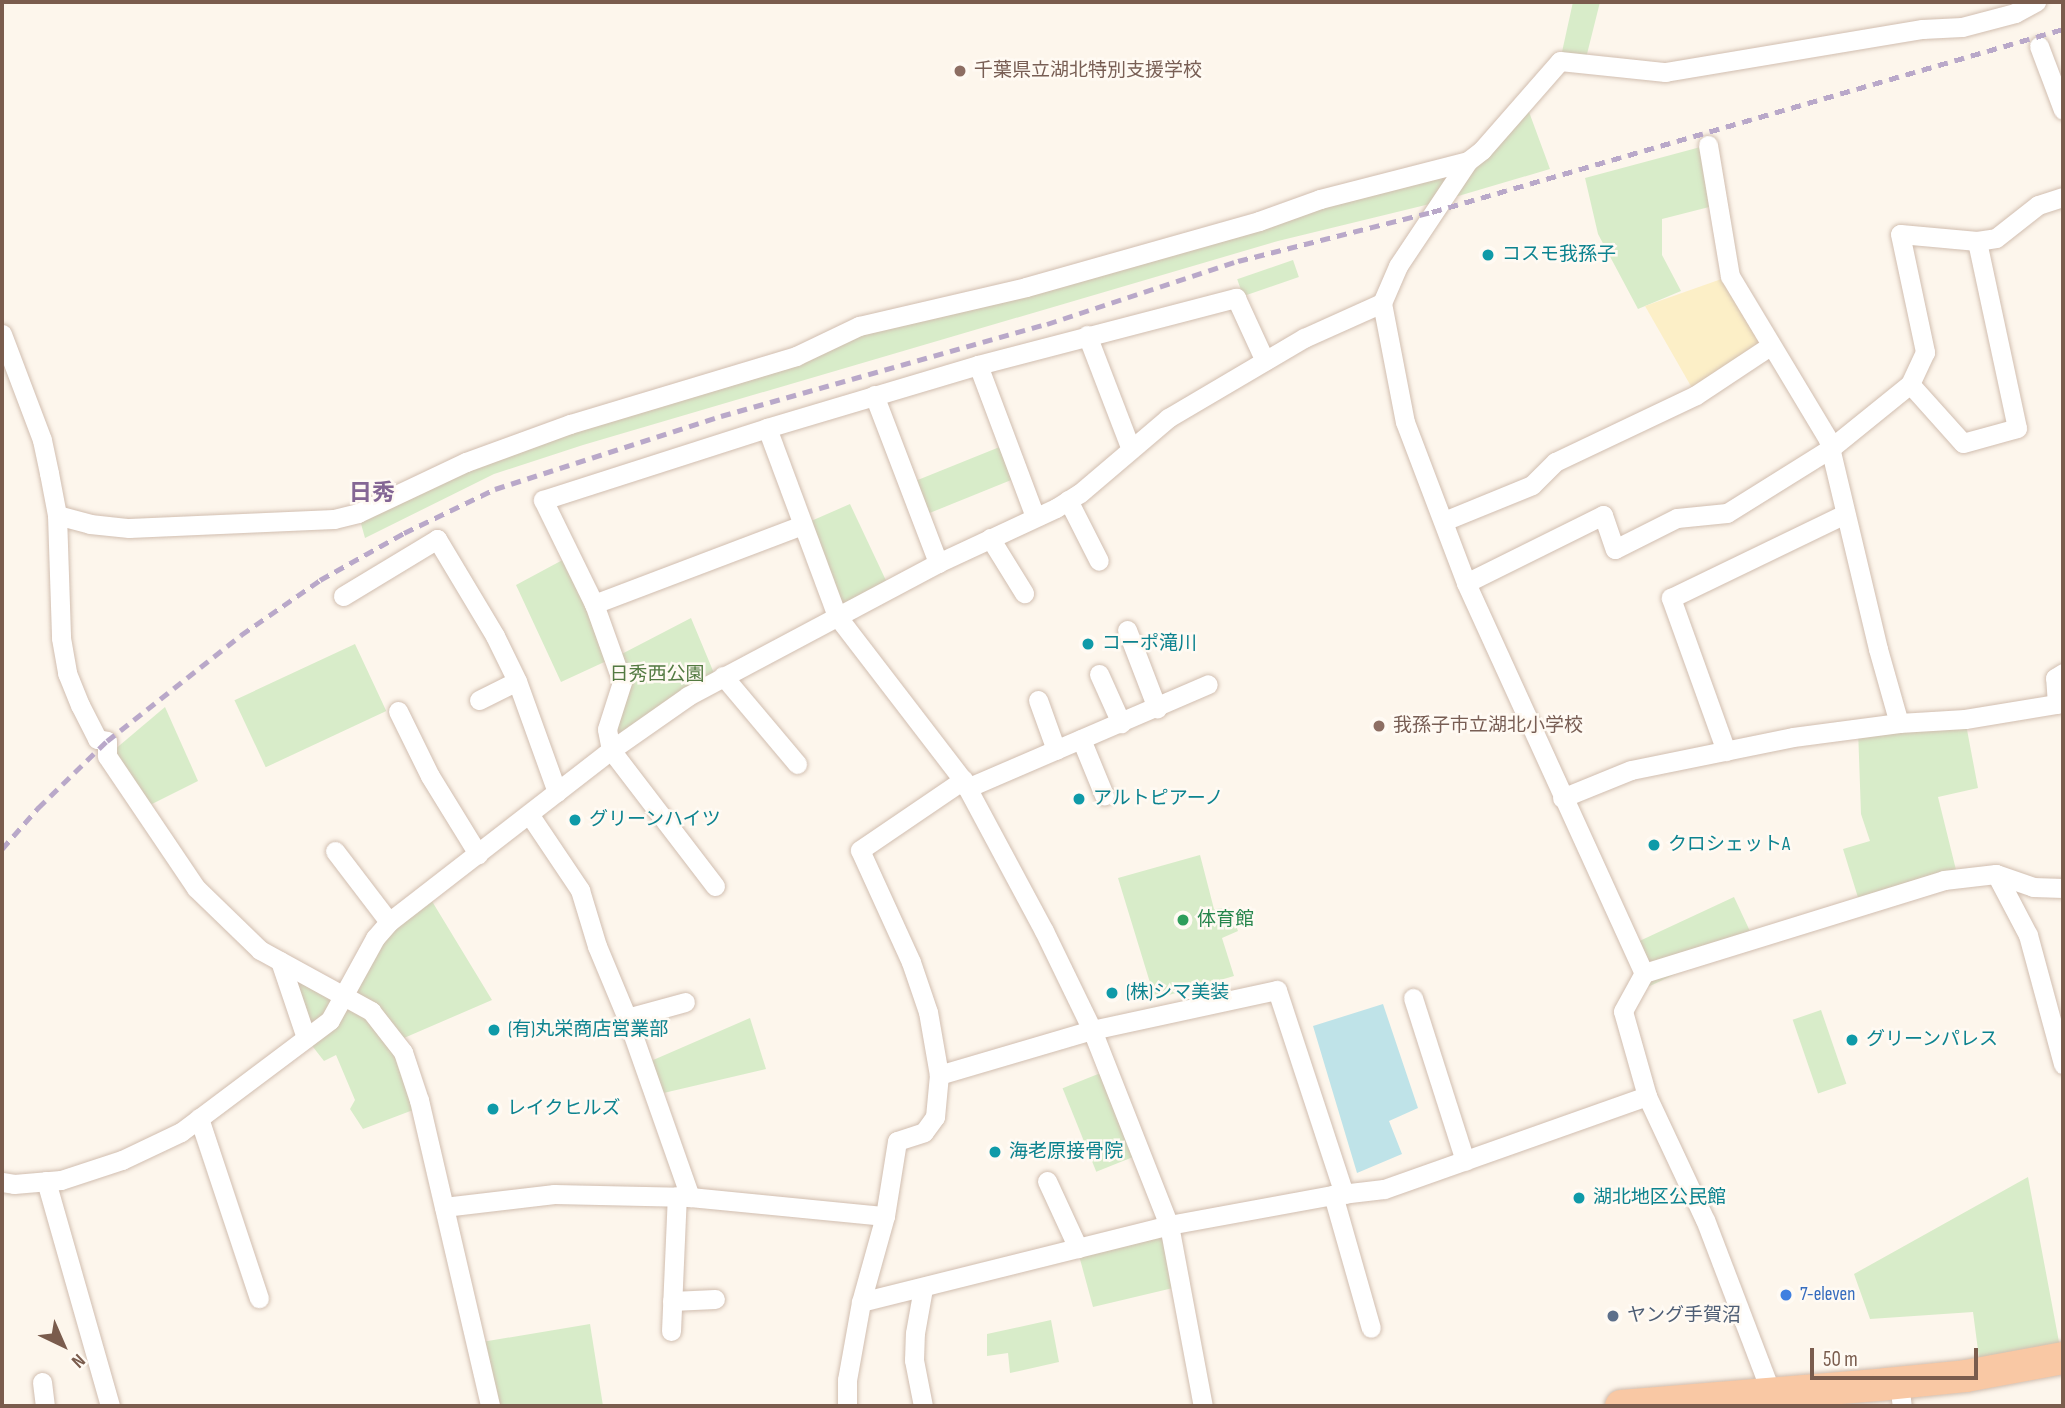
<!DOCTYPE html>
<meta charset="utf-8">
<style>
body{margin:0}
#map{position:relative;width:2065px;height:1408px;overflow:hidden;background:#fdf6ec;font-family:"Sofia Sans Condensed","Noto Sans JP",sans-serif}
div>[style]{position:absolute}
[style*='--x']{left:calc(var(--x)*1px);top:calc(var(--y)*1px);width:calc(var(--w)*1px);rotate:calc(var(--a)*1deg)}
.green>*{inset:0;background:#d8ecc9;transform-origin:0 0}
.sand>*{inset:0;background:#fcefc7}
.water>*{inset:0;background:#bfe3e8}
.roads{filter:drop-shadow(0 0 2px #d1beb0) drop-shadow(0 0 2px #d1beb0)}
.minor>*{height:19px;margin:-9.5px;padding:0 9.5px;transform-origin:9.5px;border-radius:9.5px;background:#fff}
.trunk>*{height:32px;margin:-16px;padding:0 16px;transform-origin:16px;border-radius:16px;background:#f9c8a4}
.rail>*{height:5px;margin-top:-2.5px;transform-origin:0;background:repeating-linear-gradient(90deg,#b9a8c9 0 10px,transparent 0 17px)}
.dots>*{width:19px;height:19px;translate:-50% -50%;box-sizing:border-box;border:4px solid #fffaf3;border-radius:50%}
span{translate:-50% -50%;white-space:nowrap;text-align:center;line-height:1.15;-webkit-text-stroke:5px #fffaf3;paint-order:stroke}
.education-label{font-size:19px;color:#785e54}
.left{translate:0 -50%;text-align:left}
.culture-label{font-size:19px;color:#0d838f}
.park-label{font-size:19px;color:#537a41}
.leisure-label{font-size:19px;color:#27864d}
.shop-label{font-size:19px;color:#366cbe}
.service-label{font-size:19px;color:#4e5e75}
.quarter-label{font-size:23px;color:#846695;font-weight:700}
.frame{position:absolute;inset:0;border:4px solid #7a5c4d;pointer-events:none}
.north{position:absolute;left:28px;top:1310px;width:70px;height:70px;-webkit-text-stroke:5px #fffaf3;paint-order:stroke;rotate:136deg;font-size:19px;font-weight:700;line-height:28px;text-align:center;color:#7a5c4d}
.north::after{content:'';display:block;margin:auto;width:24px;height:32px;background:#7a5c4d;clip-path:polygon(50% 0,100% 100%,50% 72%,0 100%)}
.scale{position:absolute;left:1810px;top:1348px;width:168px;height:32px;box-sizing:border-box;border:4px solid #7a5c4d;border-top:0;padding-left:9px;font-size:21px;line-height:24px;white-space:nowrap;color:#7a5c4d;-webkit-text-stroke:5px #fffaf3;paint-order:stroke}
</style>
<div id="map">
<div class="green">
<i style="clip-path:polygon(1573px 2px,1600px 2px,1585px 62px,1560px 61px)"></i>
<i style="clip-path:polygon(1525px 101px,1550px 169px,1438px 202px,1278px 241px,583px 445px,494px 474px,365px 538px,358px 513px,466px 462px,859px 326px,1468px 161px)"></i>
<i style="clip-path:polygon(1708px 145px,1717px 205px,1662px 219px,1662px 255px,1681px 291px,1638px 309px,1598px 234px,1585px 178px)"></i>
<i style="left:1293px;top:260px;width:18px;height:59px;rotate:71deg"></i>
<i style="left:1007px;top:444px;width:35px;height:107px;rotate:68deg"></i>
<i style="clip-path:polygon(850px 504px,890px 589px,837px 616px,802px 525px)"></i>
<i style="clip-path:polygon(570px 556px,614px 658px,691px 618px,716px 678px,611px 750px,613px 658px,561px 682px,516px 585px)"></i>
<i style="left:355px;top:644px;width:74px;height:133px;rotate:65deg"></i>
<i style="clip-path:polygon(165px 707px,198px 781px,142px 809px,107px 756px)"></i>
<i style="clip-path:polygon(1965px 719px,1978px 788px,1938px 797px,1958px 878px,1860px 904px,1843px 849px,1870px 841px,1861px 814px,1858px 729px)"></i>
<i style="clip-path:polygon(1200px 855px,1214px 909px,1229px 907px,1238px 931px,1222px 938px,1234px 976px,1155px 999px,1118px 878px)"></i>
<i style="clip-path:polygon(427px 893px,492px 1000px,397px 1041px,421px 1107px,363px 1129px,350px 1109px,355px 1100px,336px 1055px,324px 1061px,306px 1038px,280px 961px,343px 995px,375px 938px)"></i>
<i style="left:1734px;top:897px;width:45px;height:115px;rotate:65deg"></i>
<i style="left:1821px;top:1010px;width:78px;height:30px;rotate:71deg"></i>
<i style="clip-path:polygon(750px 1018px,766px 1069px,655px 1095px,644px 1064px)"></i>
<i style="left:1108px;top:1070px;width:90px;height:49px;rotate:68deg"></i>
<i style="clip-path:polygon(2028px 1177px,2062px 1358px,1981px 1373px,1973px 1312px,1870px 1319px,1854px 1274px)"></i>
<i style="clip-path:polygon(1169px 1225px,1173px 1288px,1093px 1307px,1077px 1248px)"></i>
<i style="clip-path:polygon(1051px 1320px,1059px 1362px,1010px 1373px,1008px 1353px,987px 1356px,987px 1334px)"></i>
<i style="clip-path:polygon(590px 1324px,603px 1406px,490px 1406px,476px 1343px)"></i>
</div>
<div class="sand">
<i style="clip-path:polygon(1730px 276px,1770px 346px,1696px 395px,1645px 306px)"></i>
</div>
<div class="water">
<i style="clip-path:polygon(1383px 1004px,1418px 1108px,1389px 1121px,1402px 1154px,1357px 1173px,1313px 1026px)"></i>
</div>
<div class="roads">
<div class="minor">
<i style="--x:2039;--y:46;--w:68;--a:69.4"></i>
<i style="--x:1708;--y:145;--w:133;--a:80.5"></i>
<i style="--x:1730;--y:276;--w:190;--a:59"></i>
<i style="--x:1828;--y:439;--w:216;--a:76.6"></i>
<i style="--x:1878;--y:649;--w:77;--a:74.2"></i>
<i style="--x:1468;--y:161;--w:126;--a:123.7"></i>
<i style="--x:1398;--y:266;--w:40;--a:113.4"></i>
<i style="--x:1382;--y:303;--w:121;--a:79.1"></i>
<i style="--x:1405;--y:422;--w:172;--a:69.2"></i>
<i style="--x:1466;--y:583;--w:429;--a:65.5"></i>
<i style="--x:1977;--y:241;--w:19;--a:-9"></i>
<i style="--x:1996;--y:238;--w:53;--a:-38.2"></i>
<i style="--x:2038;--y:205;--w:26;--a:-18"></i>
<i style="--x:2;--y:334;--w:113;--a:69.3"></i>
<i style="--x:42;--y:440;--w:34;--a:78"></i>
<i style="--x:49;--y:473;--w:43;--a:79.2"></i>
<i style="--x:57;--y:515;--w:123;--a:88.1"></i>
<i style="--x:61;--y:638;--w:36;--a:80"></i>
<i style="--x:67;--y:673;--w:35;--a:68"></i>
<i style="--x:80;--y:705;--w:38;--a:63"></i>
<i style="--x:97;--y:739;--w:10;--a:11"></i>
<i style="--x:107;--y:741;--w:15;--a:90"></i>
<i style="--x:107;--y:756;--w:159;--a:56"></i>
<i style="--x:196;--y:888;--w:89;--a:44.1"></i>
<i style="--x:260;--y:950;--w:127;--a:28.8"></i>
<i style="--x:371;--y:1011;--w:52;--a:52"></i>
<i style="--x:403;--y:1052;--w:51;--a:71.6"></i>
<i style="--x:419;--y:1100;--w:314;--a:76.9"></i>
<i style="--x:1087;--y:335;--w:120;--a:69"></i>
<i style="--x:978;--y:365;--w:162;--a:69.4"></i>
<i style="--x:874;--y:395;--w:180;--a:69.1"></i>
<i style="--x:767;--y:428;--w:201;--a:69.6"></i>
<i style="--x:837;--y:616;--w:207;--a:52.5"></i>
<i style="--x:963;--y:780;--w:171;--a:61.8"></i>
<i style="--x:1044;--y:931;--w:110;--a:64.1"></i>
<i style="--x:1092;--y:1030;--w:210;--a:68.5"></i>
<i style="--x:1169;--y:1225;--w:184;--a:79.4"></i>
<i style="--x:1068;--y:500;--w:68;--a:63.1"></i>
<i style="--x:57;--y:515;--w:34;--a:15"></i>
<i style="--x:90;--y:524;--w:39;--a:6"></i>
<i style="--x:129;--y:528;--w:205;--a:-2.5"></i>
<i style="--x:334;--y:519;--w:25;--a:-14"></i>
<i style="--x:358;--y:513;--w:119;--a:-25.3"></i>
<i style="--x:466;--y:462;--w:111;--a:-20.1"></i>
<i style="--x:570;--y:424;--w:236;--a:-16.7"></i>
<i style="--x:796;--y:356;--w:70;--a:-25.5"></i>
<i style="--x:859;--y:326;--w:171;--a:-13.1"></i>
<i style="--x:1026;--y:287;--w:242;--a:-15.8"></i>
<i style="--x:1259;--y:221;--w:65;--a:-19.8"></i>
<i style="--x:1320;--y:199;--w:153;--a:-14.4"></i>
<i style="--x:1468;--y:161;--w:18;--a:-38"></i>
<i style="--x:1482;--y:150;--w:118;--a:-48.8"></i>
<i style="--x:1560;--y:61;--w:106;--a:6"></i>
<i style="--x:1665;--y:72;--w:261;--a:-9.5"></i>
<i style="--x:1922;--y:29;--w:40;--a:-2.9"></i>
<i style="--x:1962;--y:27;--w:55;--a:-14.8"></i>
<i style="--x:2015;--y:13;--w:24;--a:-28"></i>
<i style="--x:1444;--y:521;--w:95;--a:-22.2"></i>
<i style="--x:1532;--y:485;--w:33;--a:-45"></i>
<i style="--x:1555;--y:462;--w:156;--a:-25.4"></i>
<i style="--x:1696;--y:395;--w:89;--a:-33.5"></i>
<i style="--x:990;--y:538;--w:65;--a:58.3"></i>
<i style="--x:1466;--y:583;--w:153;--a:-26.4"></i>
<i style="--x:1603;--y:515;--w:36;--a:71"></i>
<i style="--x:1615;--y:549;--w:69;--a:-26.6"></i>
<i style="--x:1677;--y:518;--w:50;--a:-5.7"></i>
<i style="--x:1727;--y:513;--w:123;--a:-32"></i>
<i style="--x:1831;--y:448;--w:102;--a:-39"></i>
<i style="--x:1910;--y:384;--w:79;--a:48.1"></i>
<i style="--x:1963;--y:443;--w:56;--a:-15.5"></i>
<i style="--x:2017;--y:428;--w:191;--a:-102.1"></i>
<i style="--x:1977;--y:241;--w:77;--a:-174.8"></i>
<i style="--x:1900;--y:234;--w:121;--a:78"></i>
<i style="--x:1925;--y:352;--w:35;--a:115"></i>
<i style="--x:343;--y:596;--w:110;--a:-31.2"></i>
<i style="--x:437;--y:539;--w:113;--a:59.1"></i>
<i style="--x:495;--y:636;--w:50;--a:63.9"></i>
<i style="--x:517;--y:681;--w:118;--a:70.2"></i>
<i style="--x:594;--y:604;--w:222;--a:-20.8"></i>
<i style="--x:1127;--y:630;--w:84;--a:69"></i>
<i style="--x:1099;--y:674;--w:54;--a:65.8"></i>
<i style="--x:723;--y:676;--w:115;--a:49.9"></i>
<i style="--x:479;--y:700;--w:42;--a:-26.6"></i>
<i style="--x:1038;--y:700;--w:53;--a:70.2"></i>
<i style="--x:398;--y:711;--w:72;--a:63.8"></i>
<i style="--x:430;--y:776;--w:92;--a:58.4"></i>
<i style="--x:1081;--y:739;--w:61;--a:67.7"></i>
<i style="--x:1726;--y:751;--w:163;--a:-109.8"></i>
<i style="--x:1671;--y:598;--w:193;--a:-25.8"></i>
<i style="--x:967;--y:788;--w:262;--a:-23.3"></i>
<i style="--x:1562;--y:798;--w:74;--a:-22.1"></i>
<i style="--x:1631;--y:770;--w:165;--a:-11.5"></i>
<i style="--x:1793;--y:737;--w:107;--a:-7.5"></i>
<i style="--x:1899;--y:723;--w:66;--a:-3.5"></i>
<i style="--x:1965;--y:719;--w:93;--a:-9.3"></i>
<i style="--x:2057;--y:704;--w:26;--a:-94"></i>
<i style="--x:2055;--y:678;--w:9;--a:-32"></i>
<i style="--x:529;--y:814;--w:92;--a:56.1"></i>
<i style="--x:580;--y:890;--w:59;--a:73.1"></i>
<i style="--x:597;--y:946;--w:78;--a:67.4"></i>
<i style="--x:627;--y:1018;--w:60;--a:-15.4"></i>
<i style="--x:335;--y:851;--w:89;--a:52.7"></i>
<i style="--x:1996;--y:874;--w:39;--a:19"></i>
<i style="--x:2033;--y:887;--w:30;--a:2"></i>
<i style="--x:715;--y:886;--w:171;--a:-127.4"></i>
<i style="--x:611;--y:750;--w:21;--a:-101"></i>
<i style="--x:607;--y:729;--w:49;--a:-72.3"></i>
<i style="--x:622;--y:682;--w:83;--a:-109.7"></i>
<i style="--x:594;--y:604;--w:116;--a:-116.1"></i>
<i style="--x:543;--y:500;--w:235;--a:-17.8"></i>
<i style="--x:767;--y:428;--w:220;--a:-16.6"></i>
<i style="--x:978;--y:365;--w:267;--a:-14.6"></i>
<i style="--x:1236;--y:298;--w:69;--a:65.3"></i>
<i style="--x:280;--y:961;--w:81;--a:71.3"></i>
<i style="--x:1413;--y:998;--w:171;--a:72.3"></i>
<i style="--x:627;--y:1018;--w:190;--a:70.6"></i>
<i style="--x:939;--y:1075;--w:159;--a:-16.4"></i>
<i style="--x:1092;--y:1030;--w:189;--a:-12.2"></i>
<i style="--x:1277;--y:990;--w:215;--a:71.8"></i>
<i style="--x:199;--y:1118;--w:190;--a:71.6"></i>
<i style="--x:46;--y:1181;--w:234;--a:74.1"></i>
<i style="--x:1047;--y:1181;--w:74;--a:65.2"></i>
<i style="--x:2;--y:1182;--w:12;--a:9"></i>
<i style="--x:14;--y:1184;--w:47;--a:-4.9"></i>
<i style="--x:61;--y:1180;--w:64;--a:-18.2"></i>
<i style="--x:122;--y:1160;--w:65;--a:-25.4"></i>
<i style="--x:181;--y:1132;--w:186;--a:-36.9"></i>
<i style="--x:330;--y:1020;--w:94;--a:-61.2"></i>
<i style="--x:375;--y:938;--w:21;--a:-49"></i>
<i style="--x:389;--y:922;--w:281;--a:-37.8"></i>
<i style="--x:611;--y:750;--w:94;--a:-35"></i>
<i style="--x:688;--y:696;--w:283;--a:-28"></i>
<i style="--x:938;--y:563;--w:130;--a:-25"></i>
<i style="--x:1056;--y:508;--w:28;--a:-32"></i>
<i style="--x:1080;--y:493;--w:116;--a:-40.4"></i>
<i style="--x:1168;--y:418;--w:158;--a:-30.5"></i>
<i style="--x:1304;--y:338;--w:85;--a:-24.2"></i>
<i style="--x:1333;--y:1195;--w:138;--a:74.1"></i>
<i style="--x:444;--y:1207;--w:111;--a:-6.7"></i>
<i style="--x:554;--y:1194;--w:136;--a:1.3"></i>
<i style="--x:690;--y:1197;--w:196;--a:5.6"></i>
<i style="--x:672;--y:1301;--w:43;--a:-2.7"></i>
<i style="--x:861;--y:1302;--w:317;--a:-14"></i>
<i style="--x:1169;--y:1225;--w:167;--a:-10.4"></i>
<i style="--x:1333;--y:1195;--w:51;--a:-6.7"></i>
<i style="--x:1384;--y:1189;--w:279;--a:-19.5"></i>
<i style="--x:671;--y:1331;--w:135;--a:-87.5"></i>
<i style="--x:42;--y:1382;--w:24;--a:83"></i>
<i style="--x:1899;--y:1383;--w:23;--a:83"></i>
<i style="--x:1771;--y:1401;--w:6;--a:-81"></i>
<i style="--x:1772;--y:1395;--w:187;--a:-110.9"></i>
<i style="--x:1705;--y:1220;--w:137;--a:-115.1"></i>
<i style="--x:1647;--y:1096;--w:88;--a:-105.8"></i>
<i style="--x:1623;--y:1011;--w:43;--a:-61.1"></i>
<i style="--x:1644;--y:973;--w:314;--a:-17.2"></i>
<i style="--x:1944;--y:880;--w:52;--a:-6.6"></i>
<i style="--x:1996;--y:874;--w:69;--a:62.3"></i>
<i style="--x:2028;--y:935;--w:134;--a:74.8"></i>
<i style="--x:847;--y:1406;--w:26;--a:-90"></i>
<i style="--x:847;--y:1380;--w:79;--a:-79.8"></i>
<i style="--x:861;--y:1302;--w:89;--a:-74.4"></i>
<i style="--x:885;--y:1216;--w:76;--a:-80.9"></i>
<i style="--x:897;--y:1141;--w:28;--a:-18"></i>
<i style="--x:924;--y:1132;--w:19;--a:-54"></i>
<i style="--x:935;--y:1117;--w:42;--a:-84.6"></i>
<i style="--x:939;--y:1075;--w:64;--a:-99.9"></i>
<i style="--x:928;--y:1012;--w:53;--a:-108.8"></i>
<i style="--x:911;--y:962;--w:123;--a:-114.5"></i>
<i style="--x:860;--y:850;--w:125;--a:-34.2"></i>
<i style="--x:923;--y:1406;--w:47;--a:-101.1"></i>
<i style="--x:914;--y:1360;--w:27;--a:-88"></i>
<i style="--x:915;--y:1333;--w:46;--a:-79.9"></i>
</div>
<div class="trunk">
<i style="--x:1621;--y:1406;--w:266;--a:-4.7"></i>
<i style="--x:1886;--y:1384;--w:80;--a:-5.7"></i>
<i style="--x:1966;--y:1376;--w:99;--a:-10.5"></i>
</div>
</div>
<div class="rail">
<i style="--x:2;--y:849;--w:55;--a:-48.7"></i>
<i style="--x:38;--y:808;--w:96;--a:-44.2"></i>
<i style="--x:107;--y:741;--w:171;--a:-38.3"></i>
<i style="--x:241;--y:635;--w:96;--a:-34.8"></i>
<i style="--x:320;--y:580;--w:96;--a:-29.2"></i>
<i style="--x:404;--y:533;--w:101;--a:-25.8"></i>
<i style="--x:495;--y:489;--w:237;--a:-17.9"></i>
<i style="--x:721;--y:416;--w:339;--a:-15.8"></i>
<i style="--x:1047;--y:324;--w:201;--a:-18.3"></i>
<i style="--x:1238;--y:261;--w:200;--a:-14.2"></i>
<i style="--x:1432;--y:212;--w:657;--a:-16.17"></i>
</div>
<div class="dots">
<i style="left:960px;top:71px;background:#8d6e63"></i>
<i style="left:1488px;top:255px;background:#0f9aa8"></i>
<i style="left:1088px;top:644px;background:#0f9aa8"></i>
<i style="left:1379px;top:726px;background:#8d6e63"></i>
<i style="left:1079px;top:799px;background:#0f9aa8"></i>
<i style="left:575px;top:820px;background:#0f9aa8"></i>
<i style="left:1654px;top:845px;background:#0f9aa8"></i>
<i style="left:1183px;top:920px;background:#2e9e5b"></i>
<i style="left:1112px;top:993px;background:#0f9aa8"></i>
<i style="left:494px;top:1030px;background:#0f9aa8"></i>
<i style="left:1852px;top:1040px;background:#0f9aa8"></i>
<i style="left:493px;top:1109px;background:#0f9aa8"></i>
<i style="left:995px;top:1152px;background:#0f9aa8"></i>
<i style="left:1579px;top:1198px;background:#0f9aa8"></i>
<i style="left:1786px;top:1295px;background:#3f7fe0"></i>
<i style="left:1613px;top:1316px;background:#5c6f8a"></i>
</div>
<div class="education-label">
<span class="left" style="left:974px;top:71px">千葉県立湖北特別支援学校</span>
<span class="left" style="left:1393px;top:726px">我孫子市立湖北小学校</span>
</div>
<div class="culture-label">
<span class="left" style="left:1502px;top:255px">コスモ我孫子</span>
<span class="left" style="left:1102px;top:644px">コーポ滝川</span>
<span class="left" style="left:1093px;top:799px">アルトピアーノ</span>
<span class="left" style="left:589px;top:820px">グリーンハイツ</span>
<span class="left" style="left:1668px;top:845px">クロシェットA</span>
<span class="left" style="left:1126px;top:993px">(株)シマ美装</span>
<span class="left" style="left:508px;top:1030px">(有)丸栄商店営業部</span>
<span class="left" style="left:1866px;top:1040px">グリーンパレス</span>
<span class="left" style="left:507px;top:1109px">レイクヒルズ</span>
<span class="left" style="left:1009px;top:1152px">海老原接骨院</span>
<span class="left" style="left:1593px;top:1198px">湖北地区公民館</span>
</div>
<div class="park-label">
<span style="left:657px;top:675px">日秀西公園</span>
</div>
<div class="leisure-label">
<span class="left" style="left:1197px;top:920px">体育館</span>
</div>
<div class="shop-label">
<span class="left" style="left:1800px;top:1295px">7-eleven</span>
</div>
<div class="service-label">
<span class="left" style="left:1627px;top:1316px">ヤング手賀沼</span>
</div>
<div class="quarter-label">
<span style="left:372px;top:493px">日秀</span>
</div>
<div class="frame"></div>
<div class="north">N</div>
<div class="scale">50 m</div>
</div>
